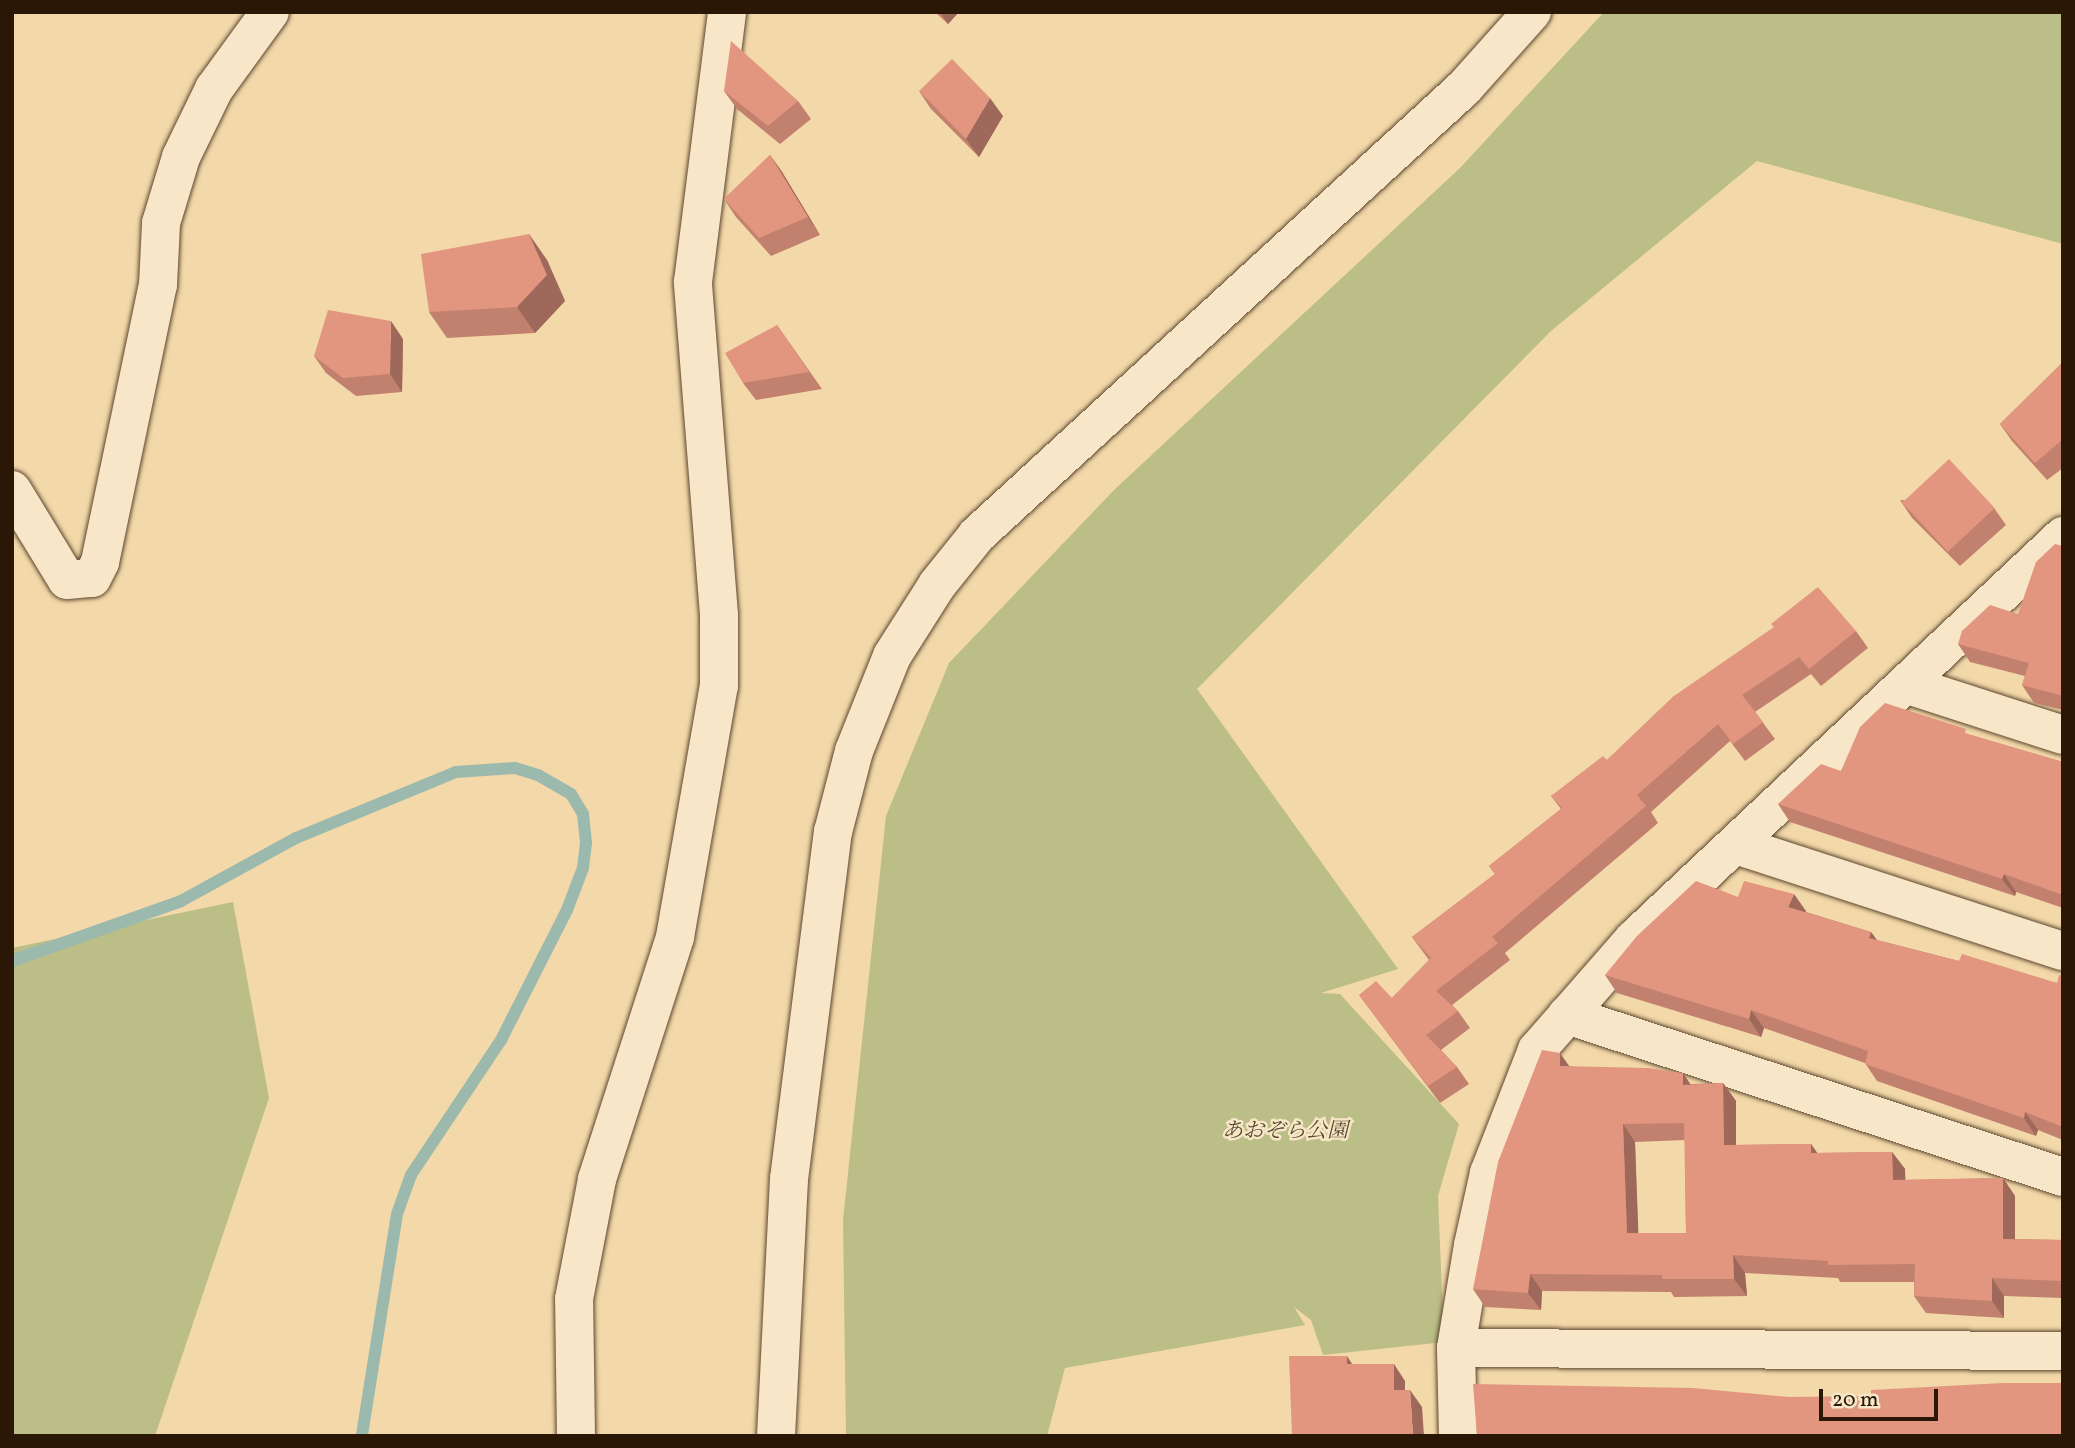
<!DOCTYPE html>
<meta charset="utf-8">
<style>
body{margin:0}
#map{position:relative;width:2075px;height:1448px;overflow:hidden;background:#f3d8a9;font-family:Vollkorn,"Noto Serif JP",serif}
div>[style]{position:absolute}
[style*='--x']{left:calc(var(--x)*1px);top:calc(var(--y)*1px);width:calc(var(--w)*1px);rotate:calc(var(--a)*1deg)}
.green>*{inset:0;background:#bbbe87}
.stream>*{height:12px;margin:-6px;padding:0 6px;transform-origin:6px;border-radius:6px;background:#9bb9ac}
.roads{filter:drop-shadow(0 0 2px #5c472f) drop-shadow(0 0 2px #5c472f)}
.minor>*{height:38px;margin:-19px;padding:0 19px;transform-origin:19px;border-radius:19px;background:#f7e6c7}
.tertiary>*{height:38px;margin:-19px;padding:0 19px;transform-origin:19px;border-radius:19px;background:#f7e6c7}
.wall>*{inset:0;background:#c2816e}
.shaded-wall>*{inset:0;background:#9e695a}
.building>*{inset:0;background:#e29680;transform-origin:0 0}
span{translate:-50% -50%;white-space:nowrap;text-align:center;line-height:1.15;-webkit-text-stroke:5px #f7e6c7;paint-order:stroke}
.park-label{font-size:21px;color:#56492d;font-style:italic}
.frame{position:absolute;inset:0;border:14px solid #2a1706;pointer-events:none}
.scale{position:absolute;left:1819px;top:1389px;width:119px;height:32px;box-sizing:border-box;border:4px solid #2a1706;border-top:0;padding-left:9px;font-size:21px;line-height:24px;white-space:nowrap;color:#2a1706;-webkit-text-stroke:5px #f7e6c7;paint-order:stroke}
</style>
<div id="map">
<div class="green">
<i style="clip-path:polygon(1604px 12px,2063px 12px,2063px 244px,1757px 161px,1551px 331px,1197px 689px,1398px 969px,1321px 993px,1340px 994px,1459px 1124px,1438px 1196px,1444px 1342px,1323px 1355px,1311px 1320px,1294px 1307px,1305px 1325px,1065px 1368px,1047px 1436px,846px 1436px,843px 1220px,886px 816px,949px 663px,1114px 490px,1460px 168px)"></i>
<i style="clip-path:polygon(233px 902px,269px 1098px,155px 1436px,12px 1436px,12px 948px)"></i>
</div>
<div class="stream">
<i style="--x:12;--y:961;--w:179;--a:-19.5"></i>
<i style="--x:181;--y:901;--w:131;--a:-28.7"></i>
<i style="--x:296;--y:838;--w:173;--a:-22.4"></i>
<i style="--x:456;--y:772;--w:59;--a:-3.9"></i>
<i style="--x:515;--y:768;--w:24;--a:17"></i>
<i style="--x:538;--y:775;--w:38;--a:30"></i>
<i style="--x:571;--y:794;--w:23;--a:59"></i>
<i style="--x:583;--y:814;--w:29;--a:84"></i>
<i style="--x:586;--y:843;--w:25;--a:97"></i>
<i style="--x:583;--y:868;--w:45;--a:110.9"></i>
<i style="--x:567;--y:910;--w:146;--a:116.9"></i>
<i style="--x:501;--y:1040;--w:162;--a:123.7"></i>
<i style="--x:411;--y:1175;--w:41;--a:109.7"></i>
<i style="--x:397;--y:1214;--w:225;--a:99"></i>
</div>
<div class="roads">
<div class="minor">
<i style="--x:12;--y:490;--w:105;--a:58.6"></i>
<i style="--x:67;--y:580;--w:25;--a:-5"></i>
<i style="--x:92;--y:578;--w:18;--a:-63"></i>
<i style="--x:100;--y:562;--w:283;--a:-78.2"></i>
<i style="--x:158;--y:285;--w:62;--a:-87.2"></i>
<i style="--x:161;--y:223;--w:69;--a:-73.1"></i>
<i style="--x:181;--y:157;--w:76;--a:-64.1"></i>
<i style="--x:214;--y:89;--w:95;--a:-54"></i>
<i style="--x:1908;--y:685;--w:163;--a:17.9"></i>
<i style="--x:1736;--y:845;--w:344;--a:18"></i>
<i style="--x:1567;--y:1015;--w:522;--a:18.09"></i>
<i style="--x:1456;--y:1348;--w:607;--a:0.28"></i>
<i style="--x:576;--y:1436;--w:137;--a:-90.8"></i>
<i style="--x:574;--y:1299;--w:122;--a:-79.1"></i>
<i style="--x:597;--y:1179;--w:254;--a:-72.1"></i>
<i style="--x:675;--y:937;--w:255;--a:-80.1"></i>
<i style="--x:719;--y:686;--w:71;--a:-90"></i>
<i style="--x:719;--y:615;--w:334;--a:-94.5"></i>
<i style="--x:693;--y:282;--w:272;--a:-82.8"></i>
<i style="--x:1458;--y:1436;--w:88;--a:-91.3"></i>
<i style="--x:1456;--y:1348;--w:104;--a:-80.6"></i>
<i style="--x:1473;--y:1245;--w:74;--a:-77.5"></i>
<i style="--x:1489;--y:1173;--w:132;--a:-68.7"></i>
<i style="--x:1537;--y:1050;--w:147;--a:-48.9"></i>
<i style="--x:1634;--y:939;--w:589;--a:-43.21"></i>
</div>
<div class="tertiary">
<i style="--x:776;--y:1436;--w:257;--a:-87.1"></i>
<i style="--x:789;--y:1179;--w:350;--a:-82.8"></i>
<i style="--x:833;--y:832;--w:84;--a:-75.5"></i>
<i style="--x:854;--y:751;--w:102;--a:-68.2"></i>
<i style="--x:892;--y:656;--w:84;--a:-57.6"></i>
<i style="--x:937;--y:585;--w:64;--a:-51.3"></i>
<i style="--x:977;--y:535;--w:661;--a:-42.55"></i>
<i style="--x:1464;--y:88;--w:102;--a:-48.2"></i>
</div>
</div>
<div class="wall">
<i style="clip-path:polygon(935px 12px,959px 12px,948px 24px)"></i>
<i style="clip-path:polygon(724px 91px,798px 101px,811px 119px,780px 144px,737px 109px)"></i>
<i style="clip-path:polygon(919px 91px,1003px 116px,979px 157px,931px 109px)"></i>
<i style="clip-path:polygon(770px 155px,782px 172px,820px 235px,771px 256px,736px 217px,724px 199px)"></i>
<i style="clip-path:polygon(547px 260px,565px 301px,535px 333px,447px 338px,429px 312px)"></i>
<i style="clip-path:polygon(777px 325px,822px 389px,756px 400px,743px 383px)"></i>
<i style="clip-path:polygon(403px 339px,402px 392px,356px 396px,326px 373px,314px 356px)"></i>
<i style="clip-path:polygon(2063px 362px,2063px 468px,2047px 480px,2012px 441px,2000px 424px)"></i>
<i style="clip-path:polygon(1900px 500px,1994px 508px,2006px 525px,1960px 566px,1912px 518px)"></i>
<i style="clip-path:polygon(2063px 546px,2063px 710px,2034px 703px,2022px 685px,2025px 676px,1970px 662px,1958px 644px,2018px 614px)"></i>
<i style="clip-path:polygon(1856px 631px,1868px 648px,1821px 686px,1811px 674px,1755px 712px,1775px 739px,1745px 761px,1730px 741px,1651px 812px,1658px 823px,1505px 953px,1510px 960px,1452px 1005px,1458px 1011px,1470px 1028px,1441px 1050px,1457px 1067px,1469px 1084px,1440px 1103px,1359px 995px,1392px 998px,1429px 960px,1412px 937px,1495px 874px,1489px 866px,1561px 809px,1551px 796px,1607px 760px,1674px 696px)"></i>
<i style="clip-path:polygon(1970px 735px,2063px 762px,2063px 908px,2016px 892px,2015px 896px,1790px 822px,1778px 804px,1841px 771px)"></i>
<i style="clip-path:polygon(1738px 897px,1806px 911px,1806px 912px,1871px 932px,1877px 940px,1959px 961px,2057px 983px,2063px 976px,2063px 1140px,2038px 1130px,2036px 1136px,1877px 1081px,1865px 1063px,1764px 1028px,1761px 1037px,1617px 993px,1605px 975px)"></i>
<i style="clip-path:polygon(evenodd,1569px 1066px,1691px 1084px,1723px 1083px,1736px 1101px,1736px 1145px,1811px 1144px,1817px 1153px,1892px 1152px,1905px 1169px,1905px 1180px,2003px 1178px,2015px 1196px,2015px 1239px,2063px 1240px,2063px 1298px,2004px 1296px,2004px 1318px,1926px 1313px,1914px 1296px,1914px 1282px,1840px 1282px,1838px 1278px,1745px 1273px,1747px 1296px,1674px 1297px,1671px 1292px,1542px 1291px,1541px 1310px,1485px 1307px,1473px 1289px,1569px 1066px,1685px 1140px,1686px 1233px,1638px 1233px,1635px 1142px,1685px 1140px)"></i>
</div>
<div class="shaded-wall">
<i style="clip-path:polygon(940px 12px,959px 12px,948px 24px)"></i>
<i style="clip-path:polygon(990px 98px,1003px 116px,979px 157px,966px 139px)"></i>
<i style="clip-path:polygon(770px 155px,782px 172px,820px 235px,808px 217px)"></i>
<i style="clip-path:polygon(529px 234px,547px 260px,565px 301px,535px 333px,517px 307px)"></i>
<i style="clip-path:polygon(391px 321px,403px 339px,402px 392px,390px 374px)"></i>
<i style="clip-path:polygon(2004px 874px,2016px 892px,2015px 896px,2002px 879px)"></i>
<i style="clip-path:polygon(1794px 894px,1806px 911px,1801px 925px,1788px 907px)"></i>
<i style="clip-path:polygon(1871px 932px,1884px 950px,1869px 938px)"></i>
<i style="clip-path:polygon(1751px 1010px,1764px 1028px,1761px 1037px,1749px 1019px)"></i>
<i style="clip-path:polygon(1560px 1053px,1572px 1070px,1560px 1066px)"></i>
<i style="clip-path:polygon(1683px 1073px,1695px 1091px,1683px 1085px)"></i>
<i style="clip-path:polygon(1723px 1083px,1736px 1101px,1736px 1162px,1724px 1145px)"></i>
<i style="clip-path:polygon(2025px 1112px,2038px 1130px,2036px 1136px,2024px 1118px)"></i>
<i style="clip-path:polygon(1623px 1124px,1635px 1142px,1639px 1250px,1627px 1233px)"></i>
<i style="clip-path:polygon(1811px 1144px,1823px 1161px,1811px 1153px)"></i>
<i style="clip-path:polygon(1892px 1152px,1905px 1169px,1906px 1197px,1893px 1180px)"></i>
<i style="clip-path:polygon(2003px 1178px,2015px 1196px,2015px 1257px,2003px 1239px)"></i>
<i style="clip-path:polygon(1733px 1255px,1745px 1273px,1747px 1296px,1734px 1279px)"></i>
<i style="clip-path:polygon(1530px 1274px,1542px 1291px,1541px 1310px,1528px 1293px)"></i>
<i style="clip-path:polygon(1992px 1278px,2004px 1296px,2004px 1318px,1992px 1301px)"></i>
<i style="clip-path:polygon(1347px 1356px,1358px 1373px,1347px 1364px)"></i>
<i style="clip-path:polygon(1394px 1364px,1405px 1381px,1405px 1406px,1394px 1390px)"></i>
<i style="clip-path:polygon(1410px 1390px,1422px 1407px,1424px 1436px,1413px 1436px)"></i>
</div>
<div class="building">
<i style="clip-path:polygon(731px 41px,798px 101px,768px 126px,724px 91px)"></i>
<i style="clip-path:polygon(952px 59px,990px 98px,966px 139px,919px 91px)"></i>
<i style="clip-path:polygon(770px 155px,808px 217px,759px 238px,724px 199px)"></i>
<i style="clip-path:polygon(529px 234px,547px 275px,517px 307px,429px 312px,421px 254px)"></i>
<i style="clip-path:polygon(328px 310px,391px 321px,390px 374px,343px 378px,314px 356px)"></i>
<i style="clip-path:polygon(777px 325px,809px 372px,743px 383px,725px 353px)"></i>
<i style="clip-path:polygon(2063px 362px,2063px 439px,2035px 463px,2000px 424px)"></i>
<i style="left:1949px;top:459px;width:67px;height:64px;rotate:47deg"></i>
<i style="clip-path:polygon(2055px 544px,2063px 546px,2063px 696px,2022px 685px,2029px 663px,1958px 644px,1962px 631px,1990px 605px,2018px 614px,2036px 562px)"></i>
<i style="clip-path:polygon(1818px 587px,1856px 631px,1809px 669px,1799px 657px,1742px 695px,1763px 722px,1733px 744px,1718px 724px,1637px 795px,1646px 806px,1492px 937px,1498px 943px,1436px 991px,1458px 1011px,1426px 1035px,1457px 1067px,1428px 1086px,1359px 995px,1376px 981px,1392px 998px,1431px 958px,1412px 937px,1495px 874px,1489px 866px,1562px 808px,1551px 796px,1603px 756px,1607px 760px,1674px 696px,1774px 627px,1771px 624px)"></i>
<i style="clip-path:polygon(1885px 703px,1966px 729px,1965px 733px,2063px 762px,2063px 895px,2004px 874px,2002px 879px,1778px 804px,1821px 764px,1841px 771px,1860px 727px)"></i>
<i style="clip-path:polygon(1696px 881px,1738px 897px,1744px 881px,1794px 894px,1788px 907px,1871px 932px,1869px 938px,1959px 961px,1962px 954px,2057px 983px,2059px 975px,2063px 976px,2063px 1127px,2025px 1112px,2024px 1118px,1865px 1064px,1868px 1051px,1751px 1010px,1749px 1019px,1605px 975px,1637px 936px)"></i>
<i style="clip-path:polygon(evenodd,1542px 1050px,1560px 1053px,1560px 1066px,1648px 1068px,1683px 1073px,1683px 1085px,1723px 1083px,1724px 1145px,1811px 1144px,1811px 1153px,1892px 1152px,1893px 1180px,2003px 1178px,2003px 1239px,2063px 1240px,2063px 1281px,1992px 1278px,1992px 1301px,1914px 1296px,1915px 1264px,1828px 1265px,1828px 1261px,1733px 1255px,1734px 1279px,1662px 1279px,1662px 1275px,1530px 1274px,1528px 1293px,1473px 1289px,1498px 1162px,1542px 1050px,1684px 1123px,1686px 1233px,1627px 1233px,1623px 1124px,1684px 1123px)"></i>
<i style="clip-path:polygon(1289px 1356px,1347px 1356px,1347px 1364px,1394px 1364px,1394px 1390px,1410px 1390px,1413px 1436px,1292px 1436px)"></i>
<i style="clip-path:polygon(2003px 1383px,2063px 1383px,2063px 1436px,1477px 1436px,1473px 1384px,1693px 1388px,1789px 1397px,1871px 1396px,1871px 1390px)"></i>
</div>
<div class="park-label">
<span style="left:1285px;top:1132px">あおぞら公園</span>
</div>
<div class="frame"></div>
<div class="scale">20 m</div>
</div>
